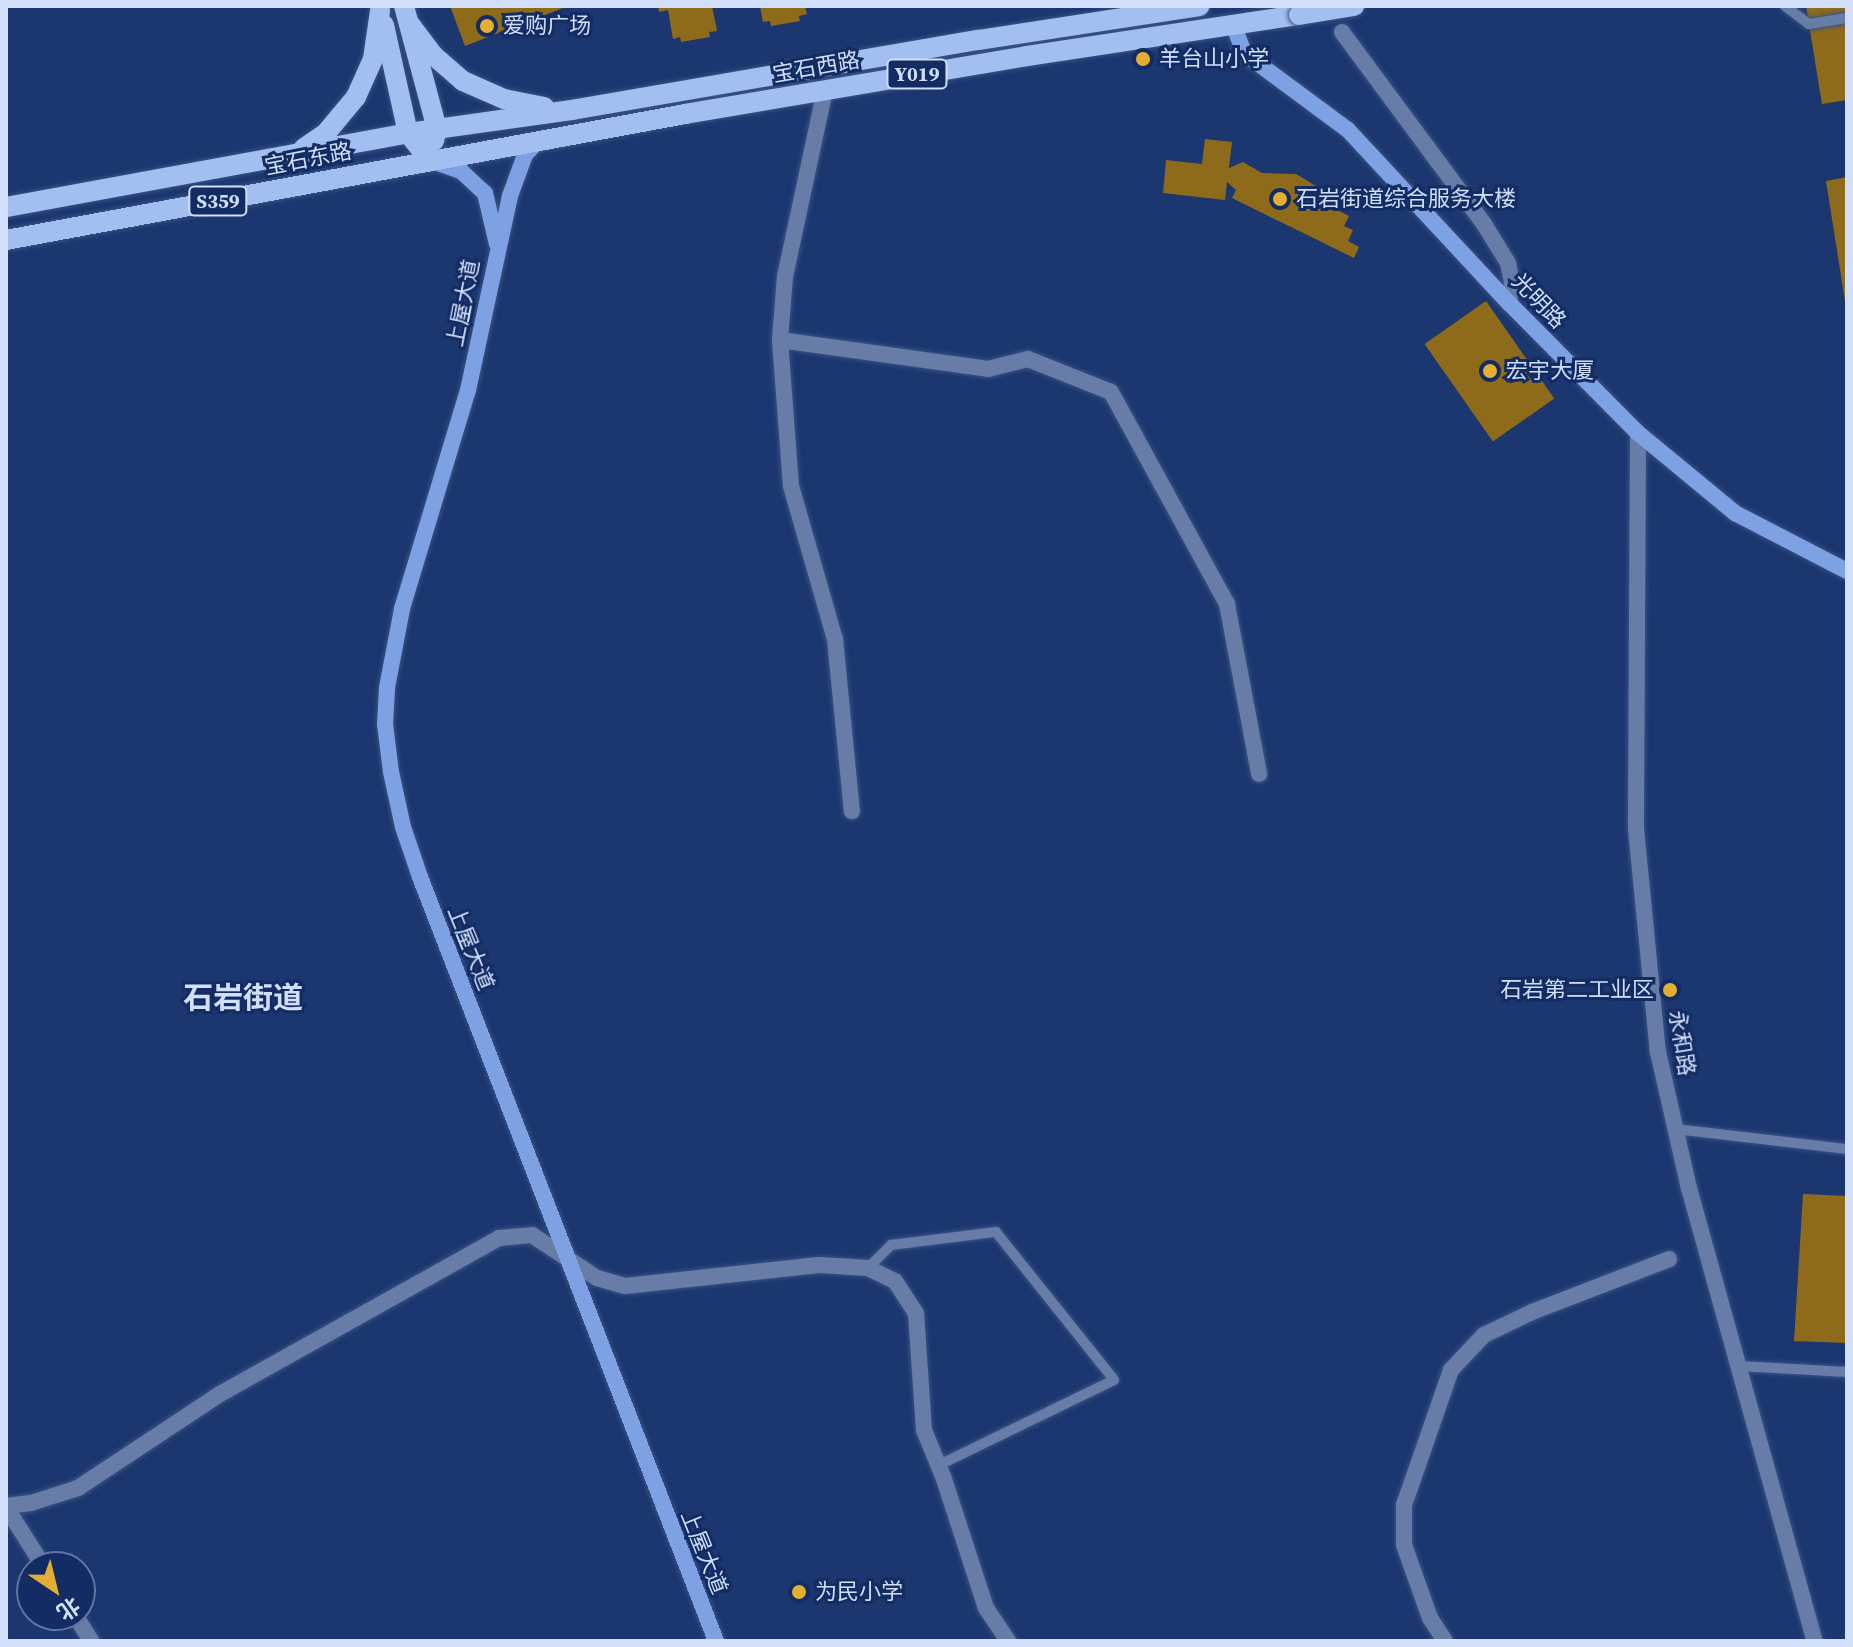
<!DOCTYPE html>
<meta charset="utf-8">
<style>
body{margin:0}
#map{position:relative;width:1853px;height:1647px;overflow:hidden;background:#1c376f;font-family:"Source Serif 4","Noto Sans SC",serif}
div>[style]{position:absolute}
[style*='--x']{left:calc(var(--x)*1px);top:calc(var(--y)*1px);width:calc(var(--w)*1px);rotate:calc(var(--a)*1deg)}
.building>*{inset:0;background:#8e6b1b;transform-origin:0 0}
.roads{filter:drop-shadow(0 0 2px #395285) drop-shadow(0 0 2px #395285)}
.lane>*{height:10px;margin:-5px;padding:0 5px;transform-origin:5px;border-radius:5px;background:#677da7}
.street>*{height:16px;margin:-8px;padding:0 8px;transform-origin:8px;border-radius:8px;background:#677da7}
.secondary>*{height:16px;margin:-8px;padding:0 8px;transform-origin:8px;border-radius:8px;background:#7ea1e3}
.primary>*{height:20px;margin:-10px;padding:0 10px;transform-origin:10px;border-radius:10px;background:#a3bef1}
.bridges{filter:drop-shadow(0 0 2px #395285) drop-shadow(0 0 2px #395285)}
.primary-bridge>*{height:20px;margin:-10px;padding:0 10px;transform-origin:10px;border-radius:10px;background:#a3bef1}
.dots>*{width:22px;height:22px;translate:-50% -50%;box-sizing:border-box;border:4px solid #132c63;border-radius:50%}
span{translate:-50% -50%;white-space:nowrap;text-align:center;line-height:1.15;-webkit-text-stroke:6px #132c63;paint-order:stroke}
.shield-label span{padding:2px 6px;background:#132c63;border:2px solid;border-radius:6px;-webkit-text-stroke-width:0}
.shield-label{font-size:20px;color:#d1dffb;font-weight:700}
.poi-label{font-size:22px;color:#d1dffb}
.left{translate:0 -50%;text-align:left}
.right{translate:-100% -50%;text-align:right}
.street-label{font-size:22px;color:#d1dffb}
.district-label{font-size:30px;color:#d1dffb;font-weight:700}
.frame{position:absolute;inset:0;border:8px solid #d1dffb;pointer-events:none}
.north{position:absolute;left:16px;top:1551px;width:80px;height:80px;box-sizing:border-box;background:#132c63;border:2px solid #5f74a0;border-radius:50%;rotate:145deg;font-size:22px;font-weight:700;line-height:32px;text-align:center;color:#d1dffb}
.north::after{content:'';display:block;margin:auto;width:28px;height:36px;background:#e4ae35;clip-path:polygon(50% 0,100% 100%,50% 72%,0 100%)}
</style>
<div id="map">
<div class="building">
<i style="clip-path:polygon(450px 6px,568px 6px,465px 46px)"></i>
<i style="clip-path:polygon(658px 6px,712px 6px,717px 31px,709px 32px,710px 37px,681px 42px,680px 37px,673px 39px,668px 10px,659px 12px)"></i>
<i style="clip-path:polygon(760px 6px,805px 6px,807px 14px,799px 16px,800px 21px,771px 26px,770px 21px,763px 22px)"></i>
<i style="clip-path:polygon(1806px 6px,1847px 6px,1847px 100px,1822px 104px)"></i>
<i style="clip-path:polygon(1205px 139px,1232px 142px,1229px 168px,1243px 162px,1262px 173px,1296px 174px,1316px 186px,1328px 205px,1349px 216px,1344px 226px,1353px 230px,1348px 241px,1359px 247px,1354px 258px,1232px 198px,1236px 190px,1227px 182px,1225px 200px,1163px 193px,1166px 160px,1202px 164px)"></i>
<i style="clip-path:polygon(1847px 177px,1847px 301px,1845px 301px,1826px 181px)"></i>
<i style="left:1486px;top:301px;width:119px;height:75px;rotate:55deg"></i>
<i style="clip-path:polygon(1803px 1194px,1847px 1196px,1847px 1343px,1794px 1341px)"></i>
</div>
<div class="roads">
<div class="lane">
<i style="--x:1785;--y:6;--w:30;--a:37"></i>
<i style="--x:1809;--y:24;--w:38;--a:-9"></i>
<i style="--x:1676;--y:1129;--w:172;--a:6.7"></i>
<i style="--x:868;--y:1268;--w:33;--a:-45"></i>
<i style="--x:891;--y:1245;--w:106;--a:-7.1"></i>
<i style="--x:996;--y:1232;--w:189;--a:51.4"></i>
<i style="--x:1114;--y:1380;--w:195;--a:154.1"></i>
<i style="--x:1739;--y:1366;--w:108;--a:3.2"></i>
</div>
<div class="street">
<i style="--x:1342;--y:32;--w:239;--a:53.5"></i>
<i style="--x:1484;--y:224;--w:46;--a:58.4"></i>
<i style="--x:1508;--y:263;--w:19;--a:78"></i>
<i style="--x:1512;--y:282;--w:21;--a:98"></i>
<i style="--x:825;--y:90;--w:190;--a:102.1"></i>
<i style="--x:785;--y:276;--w:64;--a:94.5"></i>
<i style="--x:780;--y:340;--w:146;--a:85.7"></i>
<i style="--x:791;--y:486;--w:159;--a:74"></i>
<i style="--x:835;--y:639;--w:173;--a:84.4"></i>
<i style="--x:780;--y:340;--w:210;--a:7.9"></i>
<i style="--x:988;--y:369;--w:41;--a:-14"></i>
<i style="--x:1028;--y:359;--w:89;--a:21.7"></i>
<i style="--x:1111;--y:392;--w:242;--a:61.3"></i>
<i style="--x:1227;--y:604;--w:173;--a:79.3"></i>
<i style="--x:1638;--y:433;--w:396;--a:90.3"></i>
<i style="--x:1636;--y:829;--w:224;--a:84.4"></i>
<i style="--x:1658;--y:1052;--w:139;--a:77.2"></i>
<i style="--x:1689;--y:1188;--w:470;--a:74.5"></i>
<i style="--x:6;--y:1506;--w:25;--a:-7"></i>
<i style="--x:31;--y:1503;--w:49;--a:-17.7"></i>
<i style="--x:78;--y:1488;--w:170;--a:-33.5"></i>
<i style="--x:220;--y:1394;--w:320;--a:-29.2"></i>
<i style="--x:499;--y:1238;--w:33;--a:-5"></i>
<i style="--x:532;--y:1235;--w:78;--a:33.5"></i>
<i style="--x:597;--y:1278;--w:29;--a:16"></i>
<i style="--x:625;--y:1286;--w:195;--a:-6.2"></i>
<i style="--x:819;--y:1265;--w:49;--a:3.5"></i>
<i style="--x:868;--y:1268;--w:30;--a:26"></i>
<i style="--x:895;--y:1281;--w:38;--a:57"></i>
<i style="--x:916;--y:1313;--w:117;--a:86.1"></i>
<i style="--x:924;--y:1430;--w:53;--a:67.8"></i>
<i style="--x:944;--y:1479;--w:136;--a:72"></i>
<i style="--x:986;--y:1608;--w:40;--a:56"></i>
<i style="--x:6;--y:1507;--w:71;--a:57.7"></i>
<i style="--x:75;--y:1615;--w:31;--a:58"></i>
<i style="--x:1445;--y:1641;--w:27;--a:-123"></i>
<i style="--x:1430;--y:1618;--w:77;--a:-109.6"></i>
<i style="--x:1404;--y:1545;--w:40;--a:-90"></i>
<i style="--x:1404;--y:1505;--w:143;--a:-70.8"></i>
<i style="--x:1451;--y:1370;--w:48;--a:-46.7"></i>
<i style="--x:1484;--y:1335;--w:53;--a:-25.6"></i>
<i style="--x:1532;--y:1312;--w:147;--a:-21.1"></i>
</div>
<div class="secondary">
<i style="--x:1233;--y:24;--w:31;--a:69"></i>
<i style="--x:1244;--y:53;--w:129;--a:36.5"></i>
<i style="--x:1348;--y:130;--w:236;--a:47.1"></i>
<i style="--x:1509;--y:303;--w:183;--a:45.2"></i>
<i style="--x:1638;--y:433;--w:126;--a:39.5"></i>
<i style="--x:1735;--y:513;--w:126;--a:27.4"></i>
<i style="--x:537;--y:142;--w:18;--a:133"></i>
<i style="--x:525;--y:155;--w:44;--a:110.1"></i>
<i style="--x:510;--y:196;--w:198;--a:102.2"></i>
<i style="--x:468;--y:390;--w:229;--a:106.8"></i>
<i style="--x:402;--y:609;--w:80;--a:100.8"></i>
<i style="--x:387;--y:688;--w:36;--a:93"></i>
<i style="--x:385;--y:724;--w:48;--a:82.9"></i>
<i style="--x:391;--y:772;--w:56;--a:77.7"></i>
<i style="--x:403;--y:827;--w:53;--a:71.2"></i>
<i style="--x:420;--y:877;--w:819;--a:68.82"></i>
<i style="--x:432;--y:161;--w:31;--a:19"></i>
<i style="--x:461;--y:171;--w:33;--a:43"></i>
<i style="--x:485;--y:193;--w:52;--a:76.8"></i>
</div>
<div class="primary">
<i style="--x:404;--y:6;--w:127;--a:75"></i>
<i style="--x:437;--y:129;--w:12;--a:104"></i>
<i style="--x:409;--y:23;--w:40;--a:53"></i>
<i style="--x:433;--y:55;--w:40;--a:41"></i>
<i style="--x:463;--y:81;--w:45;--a:23.7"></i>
<i style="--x:504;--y:99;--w:41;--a:11.3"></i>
<i style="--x:384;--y:25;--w:111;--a:77.5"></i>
<i style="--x:408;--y:133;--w:36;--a:52"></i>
<i style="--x:304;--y:148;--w:27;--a:-34"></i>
<i style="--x:326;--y:133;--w:47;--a:-50.2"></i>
<i style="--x:356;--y:97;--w:42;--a:-65.9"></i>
<i style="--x:373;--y:59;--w:49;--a:-81.7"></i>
<i style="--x:6;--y:207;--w:409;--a:-10.4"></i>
<i style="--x:408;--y:133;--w:166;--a:-8"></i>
<i style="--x:572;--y:110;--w:412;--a:-9.8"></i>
<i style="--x:978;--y:40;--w:224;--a:-8.7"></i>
<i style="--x:6;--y:240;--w:691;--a:-10.51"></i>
<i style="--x:685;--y:114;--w:347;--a:-9.6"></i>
<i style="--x:1027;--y:56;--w:275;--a:-8.6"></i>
</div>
</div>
<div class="bridges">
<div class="primary-bridge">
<i style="--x:1299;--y:15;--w:56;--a:-9.3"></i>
</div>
</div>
<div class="dots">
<i style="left:487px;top:26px;background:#e4ae35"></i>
<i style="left:1143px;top:59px;background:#e4ae35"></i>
<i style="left:1280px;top:199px;background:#e4ae35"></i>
<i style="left:1490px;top:371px;background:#e4ae35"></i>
<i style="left:1670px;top:990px;background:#e4ae35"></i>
<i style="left:799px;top:1592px;background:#e4ae35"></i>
</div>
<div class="shield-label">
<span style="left:917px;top:74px">Y019</span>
<span style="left:218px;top:201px">S359</span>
</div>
<div class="poi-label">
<span class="left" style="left:503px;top:26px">爱购广场</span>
<span class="left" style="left:1159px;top:59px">羊台山小学</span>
<span class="left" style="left:1296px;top:199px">石岩街道综合服务大楼</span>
<span class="left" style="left:1506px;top:371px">宏宇大厦</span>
<span class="right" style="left:1654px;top:990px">石岩第二工业区</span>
<span class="left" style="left:815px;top:1592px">为民小学</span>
</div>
<div class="street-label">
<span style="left:816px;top:67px;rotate:-10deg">宝石西路</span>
<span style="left:308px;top:159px;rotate:-11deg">宝石东路</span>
<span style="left:1539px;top:301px;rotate:46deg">光明路</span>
<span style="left:463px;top:303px;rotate:-79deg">上屋大道</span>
<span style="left:471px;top:948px;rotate:68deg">上屋大道</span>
<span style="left:1682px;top:1043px;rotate:81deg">永和路</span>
<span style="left:704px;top:1552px;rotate:68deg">上屋大道</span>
</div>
<div class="district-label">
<span style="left:243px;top:998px">石岩街道</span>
</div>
<div class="frame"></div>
<div class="north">北</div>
</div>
